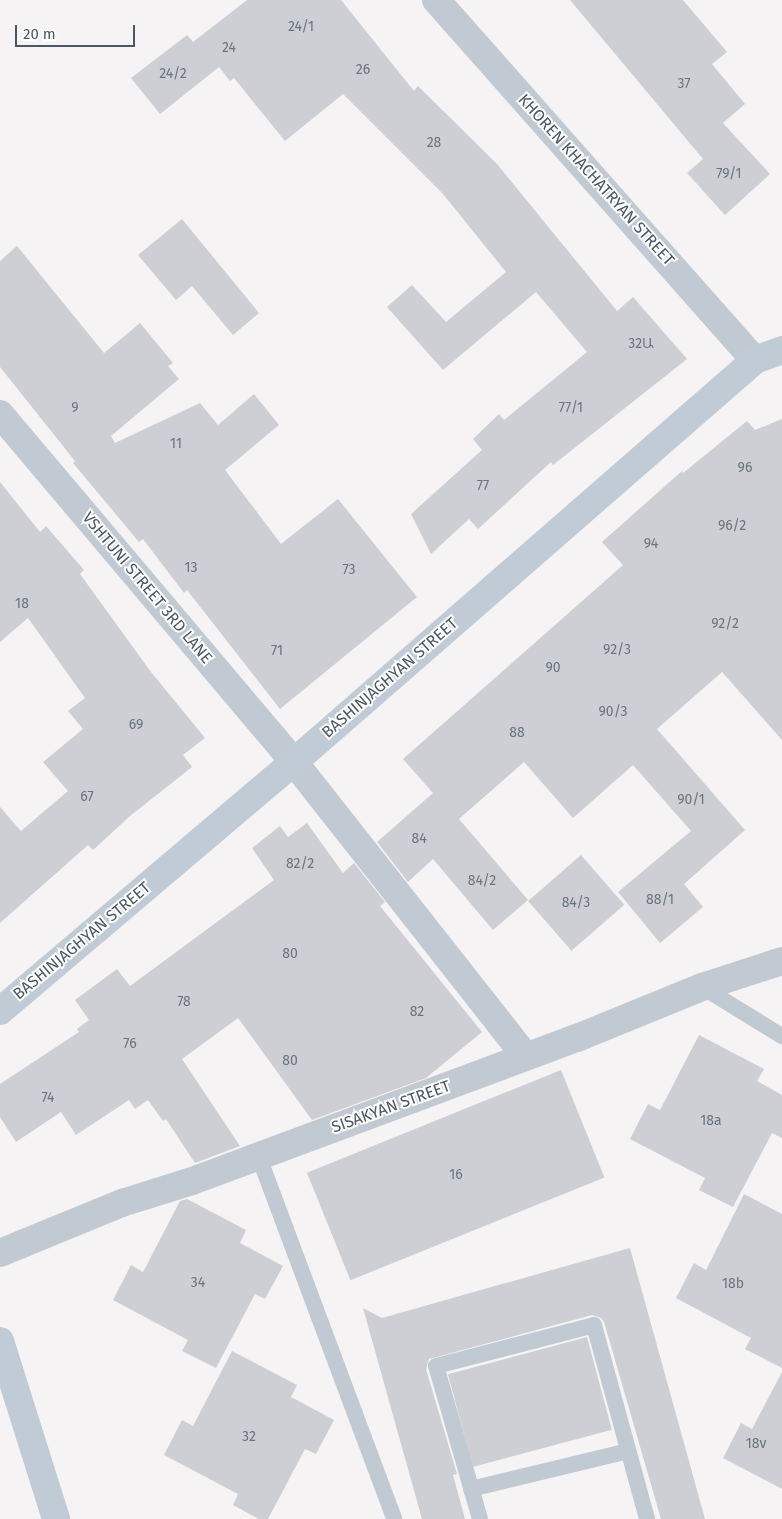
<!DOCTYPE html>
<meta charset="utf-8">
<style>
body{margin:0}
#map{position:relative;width:782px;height:1519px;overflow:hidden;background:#f5f3f3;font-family:"Fira Sans","Noto Sans Armenian",sans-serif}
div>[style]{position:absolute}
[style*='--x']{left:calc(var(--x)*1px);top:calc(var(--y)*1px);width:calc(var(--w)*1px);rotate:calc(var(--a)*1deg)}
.building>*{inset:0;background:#cdcfd5;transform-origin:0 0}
.service>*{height:16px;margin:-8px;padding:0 8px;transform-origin:8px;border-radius:8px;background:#c1cad2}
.minor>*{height:28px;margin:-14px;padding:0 14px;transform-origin:14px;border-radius:14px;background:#c1cad2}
.secondary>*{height:28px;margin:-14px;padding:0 14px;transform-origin:14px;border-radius:14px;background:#c1cbd6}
span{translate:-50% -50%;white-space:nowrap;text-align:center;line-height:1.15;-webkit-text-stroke:4px #fff;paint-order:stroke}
.number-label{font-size:14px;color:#6b747e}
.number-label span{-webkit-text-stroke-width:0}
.street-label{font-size:16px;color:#4a5661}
.scale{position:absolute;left:15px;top:25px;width:120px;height:22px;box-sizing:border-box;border:2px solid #4a5661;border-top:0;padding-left:6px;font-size:15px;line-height:18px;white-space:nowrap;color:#4a5661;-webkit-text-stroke:4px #fff;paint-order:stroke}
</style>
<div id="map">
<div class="building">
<i style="clip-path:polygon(247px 0,341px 0,414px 91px,418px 86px,497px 164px,617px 311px,633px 297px,687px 359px,553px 465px,551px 462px,478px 529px,469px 519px,431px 554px,411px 514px,482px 450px,473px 439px,499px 414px,504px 420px,587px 352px,536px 292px,443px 370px,387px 307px,412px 285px,446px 322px,506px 272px,443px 194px,343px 94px,285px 141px,234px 78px,230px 81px,219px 67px,160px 114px,131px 78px,187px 35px,193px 42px)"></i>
<i style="clip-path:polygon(570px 0,683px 0,727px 52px,712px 64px,745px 104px,723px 123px,770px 174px,725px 215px,687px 173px,703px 159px)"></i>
<i style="clip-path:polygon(182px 219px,259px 313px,233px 335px,192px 286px,176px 300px,138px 255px)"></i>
<i style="clip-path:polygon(17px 246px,104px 353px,140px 323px,173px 363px,168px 366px,179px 379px,111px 436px,115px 443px,200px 403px,218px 425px,254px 394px,279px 425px,225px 470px,281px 544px,338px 499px,417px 597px,280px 709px,187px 590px,184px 593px,143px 539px,139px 542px,73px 463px,75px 461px,0 367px,0 261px)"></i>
<i style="clip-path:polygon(782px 419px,782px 740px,722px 672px,657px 729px,745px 830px,684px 884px,703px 907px,660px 943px,618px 892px,691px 831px,633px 765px,573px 818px,524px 762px,459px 819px,528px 900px,493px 930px,433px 859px,408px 882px,377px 842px,433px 793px,403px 759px,623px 565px,602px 542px,682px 471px,683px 473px,747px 421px,755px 430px)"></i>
<i style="clip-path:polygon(0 482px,40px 532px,46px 526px,84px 570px,80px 574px,151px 672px,205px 738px,183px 755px,192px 767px,130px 816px,93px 850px,88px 845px,0 923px,0 807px,21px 831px,68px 791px,43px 762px,83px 729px,68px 711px,85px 698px,28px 618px,0 642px)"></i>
<i style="clip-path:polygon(307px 823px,343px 873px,354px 863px,385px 902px,380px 906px,482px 1032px,426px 1078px,312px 1120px,238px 1018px,182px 1059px,240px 1146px,195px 1163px,166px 1119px,163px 1121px,148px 1100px,135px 1109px,129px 1100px,76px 1135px,61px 1112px,16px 1142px,0 1117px,0 1084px,79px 1032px,77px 1029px,89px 1020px,75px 1000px,117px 969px,130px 986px,274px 880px,252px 848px,280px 826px,288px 837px)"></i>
<i style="left:581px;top:855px;width:66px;height:70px;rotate:49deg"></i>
<i style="clip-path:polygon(699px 1035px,764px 1069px,757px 1081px,782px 1095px,782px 1138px,772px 1133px,733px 1207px,699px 1190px,705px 1178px,630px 1139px,648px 1104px,660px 1110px)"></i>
<i style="left:561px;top:1070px;width:116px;height:274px;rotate:68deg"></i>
<i style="clip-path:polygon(744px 1194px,782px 1214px,782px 1368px,745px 1349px,751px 1338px,676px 1298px,694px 1263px,706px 1270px)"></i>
<i style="clip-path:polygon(187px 1199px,246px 1230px,240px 1243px,283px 1266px,265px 1299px,255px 1294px,216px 1368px,182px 1351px,188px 1340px,113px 1300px,131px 1265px,143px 1272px,180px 1201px)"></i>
<i style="clip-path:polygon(630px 1248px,705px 1519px,661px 1519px,604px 1322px,601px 1318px,592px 1315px,429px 1359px,426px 1369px,457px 1474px,453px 1475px,465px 1519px,422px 1519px,363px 1308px,382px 1318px)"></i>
<i style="left:587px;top:1337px;width:96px;height:144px;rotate:75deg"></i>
<i style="clip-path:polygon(232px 1351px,297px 1385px,291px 1397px,334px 1420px,316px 1454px,305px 1449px,268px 1519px,259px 1519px,233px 1505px,238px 1494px,164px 1455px,182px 1420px,193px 1426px)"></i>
<i style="clip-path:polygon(782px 1372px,782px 1489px,723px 1458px,741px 1423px,752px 1429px)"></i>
</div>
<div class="service">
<i style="--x:702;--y:987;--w:94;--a:31.5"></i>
<i style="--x:259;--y:1157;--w:386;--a:69.5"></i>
<i style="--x:471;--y:1489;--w:162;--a:-13.6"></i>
<i style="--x:480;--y:1519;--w:159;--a:-106"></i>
<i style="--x:436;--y:1366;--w:163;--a:-14.5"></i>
<i style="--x:594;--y:1325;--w:201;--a:74.7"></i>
</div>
<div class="minor">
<i style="--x:436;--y:0;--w:481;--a:48.5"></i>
<i style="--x:0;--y:414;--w:456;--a:49.8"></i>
<i style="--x:294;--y:762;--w:375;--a:51.8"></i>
<i style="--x:0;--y:1253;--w:132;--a:-22.3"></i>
<i style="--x:122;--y:1203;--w:73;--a:-17.4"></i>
<i style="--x:192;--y:1181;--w:411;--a:-20.4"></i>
<i style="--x:577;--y:1038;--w:135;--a:-22.2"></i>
<i style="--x:702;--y:987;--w:84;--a:-18"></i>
</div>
<div class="secondary">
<i style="--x:0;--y:1011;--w:385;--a:-40.3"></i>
<i style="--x:294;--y:762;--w:612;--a:-41.09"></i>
<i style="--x:755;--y:360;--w:29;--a:-20"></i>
<i style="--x:0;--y:1341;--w:187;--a:72.5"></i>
</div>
<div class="number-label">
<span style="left:301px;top:27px">24/1</span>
<span style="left:229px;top:48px">24</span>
<span style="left:363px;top:70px">26</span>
<span style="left:173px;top:74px">24/2</span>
<span style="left:684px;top:84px">37</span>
<span style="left:434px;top:143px">28</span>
<span style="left:729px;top:174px">79/1</span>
<span style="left:641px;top:344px">32Ա</span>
<span style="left:75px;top:408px">9</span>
<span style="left:571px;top:408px">77/1</span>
<span style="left:176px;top:444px">11</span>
<span style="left:745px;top:468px">96</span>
<span style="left:483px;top:486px">77</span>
<span style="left:732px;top:526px">96/2</span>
<span style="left:651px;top:544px">94</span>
<span style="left:191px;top:568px">13</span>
<span style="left:349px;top:570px">73</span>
<span style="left:22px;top:604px">18</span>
<span style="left:725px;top:624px">92/2</span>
<span style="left:617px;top:650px">92/3</span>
<span style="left:277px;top:651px">71</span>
<span style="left:553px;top:668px">90</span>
<span style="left:613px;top:712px">90/3</span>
<span style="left:136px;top:725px">69</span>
<span style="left:517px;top:733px">88</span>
<span style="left:87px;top:797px">67</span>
<span style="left:691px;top:800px">90/1</span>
<span style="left:419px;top:839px">84</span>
<span style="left:300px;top:864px">82/2</span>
<span style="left:482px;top:881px">84/2</span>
<span style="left:660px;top:900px">88/1</span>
<span style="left:576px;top:903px">84/3</span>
<span style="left:290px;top:954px">80</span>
<span style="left:184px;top:1002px">78</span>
<span style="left:417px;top:1012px">82</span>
<span style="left:130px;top:1044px">76</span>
<span style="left:290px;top:1061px">80</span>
<span style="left:48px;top:1098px">74</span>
<span style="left:711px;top:1121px">18a</span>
<span style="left:456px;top:1175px">16</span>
<span style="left:198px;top:1283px">34</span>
<span style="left:733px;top:1284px">18b</span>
<span style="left:249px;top:1437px">32</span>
<span style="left:756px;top:1444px">18v</span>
</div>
<div class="street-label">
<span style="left:596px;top:180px;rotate:48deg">KHOREN KHACHATRYAN STREET</span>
<span style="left:147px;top:588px;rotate:50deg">VSHTUNI STREET 3RD LANE</span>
<span style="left:390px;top:678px;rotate:-41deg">BASHINJAGHYAN STREET</span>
<span style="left:82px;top:941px;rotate:-40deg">BASHINJAGHYAN STREET</span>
<span style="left:391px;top:1107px;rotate:-20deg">SISAKYAN STREET</span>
</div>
<div class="scale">20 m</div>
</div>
